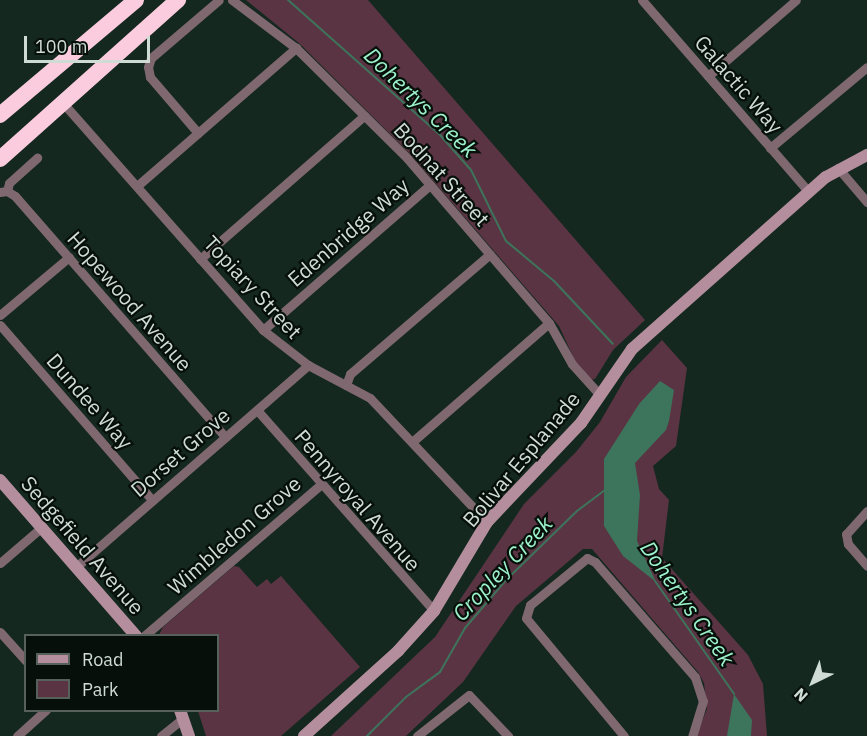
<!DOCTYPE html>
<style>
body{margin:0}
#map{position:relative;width:867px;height:736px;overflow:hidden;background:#14281f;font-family:"IBM Plex Sans",sans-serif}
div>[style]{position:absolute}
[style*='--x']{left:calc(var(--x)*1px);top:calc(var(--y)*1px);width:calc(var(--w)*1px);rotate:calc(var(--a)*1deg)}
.green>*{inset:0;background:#5a3443}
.water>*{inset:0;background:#3d745c}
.stream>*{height:2px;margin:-1px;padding:0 1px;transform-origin:1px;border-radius:1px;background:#3d745c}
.street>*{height:9px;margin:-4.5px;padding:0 4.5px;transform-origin:4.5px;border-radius:4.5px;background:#7f6870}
.secondary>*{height:12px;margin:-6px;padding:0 6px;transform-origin:6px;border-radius:6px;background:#b48e9c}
.highway>*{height:16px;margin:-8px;padding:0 8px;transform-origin:8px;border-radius:8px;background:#faccdd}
span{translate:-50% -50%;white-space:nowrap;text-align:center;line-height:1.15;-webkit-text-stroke:4.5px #070f0b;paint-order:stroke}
.street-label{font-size:21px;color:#cfdcd5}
.water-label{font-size:22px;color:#9df3cb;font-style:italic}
.legend{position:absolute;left:24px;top:634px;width:195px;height:78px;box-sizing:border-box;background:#070f0b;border:2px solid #57615c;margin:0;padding:8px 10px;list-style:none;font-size:18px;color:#cfdcd5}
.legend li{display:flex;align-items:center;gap:12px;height:30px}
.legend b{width:30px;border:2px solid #57615c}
.north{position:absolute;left:783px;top:652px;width:60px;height:60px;-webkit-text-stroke:4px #070f0b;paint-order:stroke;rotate:223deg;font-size:16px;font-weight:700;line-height:24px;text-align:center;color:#cfdcd5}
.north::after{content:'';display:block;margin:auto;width:21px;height:27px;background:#cfdcd5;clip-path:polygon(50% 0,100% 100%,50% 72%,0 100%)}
.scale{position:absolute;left:24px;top:36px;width:126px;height:27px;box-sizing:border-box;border:3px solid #cfdcd5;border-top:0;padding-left:8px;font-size:18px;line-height:21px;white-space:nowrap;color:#cfdcd5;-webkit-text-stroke:4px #070f0b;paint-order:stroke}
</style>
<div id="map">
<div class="green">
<i style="clip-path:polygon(246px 0,368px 0,645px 320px,613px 350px,595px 379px,590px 380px,576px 363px,559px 326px,410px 154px,300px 44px)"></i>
<i style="clip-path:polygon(662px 340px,687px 368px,676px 446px,653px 466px,659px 489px,669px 500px,662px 558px,748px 655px,763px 684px,767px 736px,696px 736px,707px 709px,704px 683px,698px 672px,592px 549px,583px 549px,516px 606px,463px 682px,406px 736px,331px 736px,435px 637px,524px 504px,576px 452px,600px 422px,626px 377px)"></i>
<i style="clip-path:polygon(234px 566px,239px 567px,257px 587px,267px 579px,271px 584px,281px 576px,360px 667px,281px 736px,206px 736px,198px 711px,218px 710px,218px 636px,159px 635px,163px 627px)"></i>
</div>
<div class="water">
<i style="clip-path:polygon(660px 381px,674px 390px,669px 421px,666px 430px,635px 463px,640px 495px,637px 541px,656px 582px,623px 556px,604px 526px,604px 459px,639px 404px)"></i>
<i style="clip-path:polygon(734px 694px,752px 720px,751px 736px,727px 736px)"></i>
</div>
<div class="stream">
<i style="--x:288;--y:0;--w:205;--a:41.6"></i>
<i style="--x:441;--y:136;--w:45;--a:48.6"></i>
<i style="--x:471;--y:170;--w:79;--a:63.8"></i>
<i style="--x:506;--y:241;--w:62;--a:39.8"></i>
<i style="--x:554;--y:281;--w:86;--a:46.9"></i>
<i style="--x:655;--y:581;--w:138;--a:55"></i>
<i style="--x:367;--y:736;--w:55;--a:-45"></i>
<i style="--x:406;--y:697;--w:42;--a:-36.3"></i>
<i style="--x:440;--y:672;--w:51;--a:-60.4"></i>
<i style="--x:465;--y:628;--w:63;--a:-49.5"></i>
<i style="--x:506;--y:580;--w:99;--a:-44.2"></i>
<i style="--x:577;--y:511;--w:35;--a:-37"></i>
</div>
<div class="street">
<i style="--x:232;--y:0;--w:80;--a:36.9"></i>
<i style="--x:296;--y:48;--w:156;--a:44.7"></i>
<i style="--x:407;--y:158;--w:218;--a:49.3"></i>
<i style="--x:549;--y:323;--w:47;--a:60.7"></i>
<i style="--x:572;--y:364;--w:42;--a:47.9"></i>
<i style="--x:642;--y:0;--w:254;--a:49"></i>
<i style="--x:708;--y:76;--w:116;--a:-40.8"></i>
<i style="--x:63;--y:103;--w:303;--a:48.6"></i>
<i style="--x:263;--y:330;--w:57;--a:37.9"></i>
<i style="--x:308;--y:365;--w:70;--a:28"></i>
<i style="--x:370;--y:398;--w:170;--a:46.7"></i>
<i style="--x:198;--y:133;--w:74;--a:-130.6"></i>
<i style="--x:150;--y:77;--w:10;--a:-101"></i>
<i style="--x:148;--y:67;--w:9;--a:-72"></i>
<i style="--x:151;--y:58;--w:89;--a:-40.5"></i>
<i style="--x:770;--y:148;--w:126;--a:-39.9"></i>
<i style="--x:838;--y:168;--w:45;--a:49.5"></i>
<i style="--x:137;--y:186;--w:211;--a:-41"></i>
<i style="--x:7;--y:191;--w:9;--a:32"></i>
<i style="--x:15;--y:196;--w:320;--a:48.9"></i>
<i style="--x:0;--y:192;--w:7;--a:-8"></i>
<i style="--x:7;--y:191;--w:8;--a:-76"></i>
<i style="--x:9;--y:183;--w:38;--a:-42"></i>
<i style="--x:200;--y:259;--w:218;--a:-41.1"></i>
<i style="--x:0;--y:315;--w:90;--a:-40"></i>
<i style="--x:0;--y:325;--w:232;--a:49"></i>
<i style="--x:263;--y:330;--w:221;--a:-41"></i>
<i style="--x:346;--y:385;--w:12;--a:-70"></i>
<i style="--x:350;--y:374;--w:184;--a:-40.6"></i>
<i style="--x:257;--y:410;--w:268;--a:48.6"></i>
<i style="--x:412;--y:442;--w:181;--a:-41"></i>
<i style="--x:867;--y:511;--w:31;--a:132"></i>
<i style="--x:846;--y:534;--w:10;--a:79"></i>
<i style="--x:848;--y:544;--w:29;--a:49"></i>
<i style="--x:0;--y:563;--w:55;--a:-40.6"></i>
<i style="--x:76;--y:567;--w:308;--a:-41"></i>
<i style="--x:0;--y:632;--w:39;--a:48"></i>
<i style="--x:144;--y:636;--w:232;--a:-40.6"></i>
<i style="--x:17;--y:736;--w:39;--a:-42"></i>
<i style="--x:161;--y:736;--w:28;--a:-39"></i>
<i style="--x:417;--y:736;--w:66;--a:-38.3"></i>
<i style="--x:469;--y:695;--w:57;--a:46.4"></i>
<i style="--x:624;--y:736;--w:153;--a:-129.7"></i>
<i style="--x:526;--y:618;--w:14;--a:-73"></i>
<i style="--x:530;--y:605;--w:74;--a:-39.5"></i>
<i style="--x:587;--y:558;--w:9;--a:27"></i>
<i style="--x:595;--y:562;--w:152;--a:49"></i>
<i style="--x:695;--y:677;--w:25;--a:72"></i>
<i style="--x:703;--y:701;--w:37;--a:107"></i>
</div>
<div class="secondary">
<i style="--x:0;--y:480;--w:207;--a:48.9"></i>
<i style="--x:180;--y:710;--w:28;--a:71"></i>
<i style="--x:304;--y:736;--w:127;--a:-42.1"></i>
<i style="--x:398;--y:651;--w:54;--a:-48"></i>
<i style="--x:434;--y:611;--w:104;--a:-59.2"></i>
<i style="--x:487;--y:522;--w:137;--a:-46.5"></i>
<i style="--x:581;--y:423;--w:90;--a:-55.4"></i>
<i style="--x:632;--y:349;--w:259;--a:-41.6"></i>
<i style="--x:826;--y:177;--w:47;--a:-28.2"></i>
</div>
<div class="highway">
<i style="--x:0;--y:115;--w:178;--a:-40.2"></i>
<i style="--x:0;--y:159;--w:239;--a:-41.8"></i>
</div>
<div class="street-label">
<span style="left:739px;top:84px;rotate:49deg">Galactic Way</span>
<span style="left:442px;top:174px;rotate:48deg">Bodnat Street</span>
<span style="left:348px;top:232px;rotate:-41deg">Edenbridge Way</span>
<span style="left:253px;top:287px;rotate:47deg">Topiary Street</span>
<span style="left:130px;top:301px;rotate:49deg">Hopewood Avenue</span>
<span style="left:90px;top:401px;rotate:49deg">Dundee Way</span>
<span style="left:180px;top:452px;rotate:-41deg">Dorset Grove</span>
<span style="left:521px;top:459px;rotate:-50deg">Bolivar Esplanade</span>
<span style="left:358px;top:500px;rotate:49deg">Pennyroyal Avenue</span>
<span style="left:234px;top:535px;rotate:-41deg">Wimbledon Grove</span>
<span style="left:83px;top:545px;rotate:49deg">Sedgefield Avenue</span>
</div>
<div class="water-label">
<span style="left:421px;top:102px;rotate:44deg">Dohertys Creek</span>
<span style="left:502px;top:568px;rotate:-47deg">Cropley Creek</span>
<span style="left:688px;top:603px;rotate:55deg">Dohertys Creek</span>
</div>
<ul class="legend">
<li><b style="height:8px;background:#b48e9c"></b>Road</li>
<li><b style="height:16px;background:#5a3443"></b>Park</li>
</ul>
<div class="north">N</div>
<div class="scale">100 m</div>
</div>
